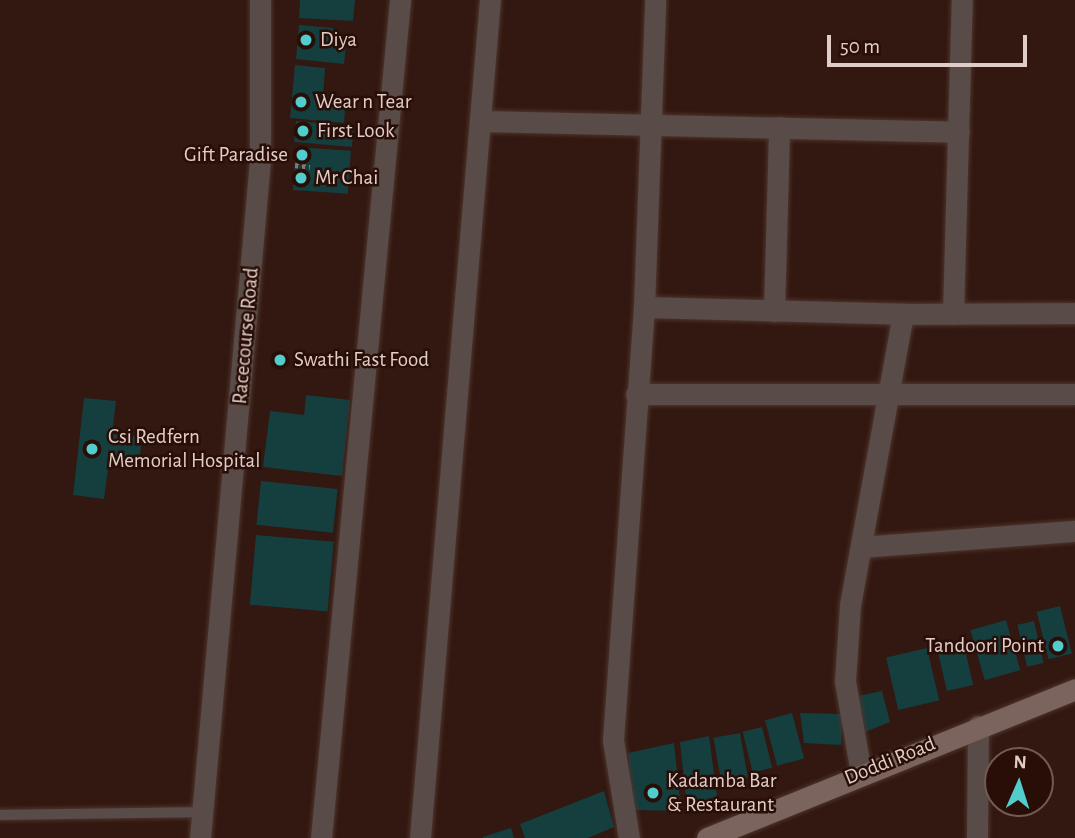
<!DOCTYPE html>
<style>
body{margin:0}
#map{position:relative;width:1075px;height:838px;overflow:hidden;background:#321810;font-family:"Alegreya Sans",sans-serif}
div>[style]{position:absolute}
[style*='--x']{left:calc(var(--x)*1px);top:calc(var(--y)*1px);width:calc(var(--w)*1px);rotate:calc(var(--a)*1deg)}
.building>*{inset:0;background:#153e3e;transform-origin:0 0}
.path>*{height:4.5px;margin-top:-2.25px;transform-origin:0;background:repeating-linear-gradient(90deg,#8c7670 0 3.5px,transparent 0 7px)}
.roads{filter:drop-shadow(0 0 2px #4e352d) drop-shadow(0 0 2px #4e352d)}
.lane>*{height:10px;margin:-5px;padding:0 5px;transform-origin:5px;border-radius:5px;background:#594b47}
.street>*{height:21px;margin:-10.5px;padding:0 10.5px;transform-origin:10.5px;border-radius:10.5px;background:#594b47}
.secondary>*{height:21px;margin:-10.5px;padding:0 10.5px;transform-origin:10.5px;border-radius:10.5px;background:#7a645d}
.dots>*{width:19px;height:19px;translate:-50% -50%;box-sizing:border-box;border:4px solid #280e07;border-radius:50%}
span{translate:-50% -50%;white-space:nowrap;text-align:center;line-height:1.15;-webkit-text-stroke:5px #280e07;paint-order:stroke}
.poi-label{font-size:21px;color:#e0cdc8}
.left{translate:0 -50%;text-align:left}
.right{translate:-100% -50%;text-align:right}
.street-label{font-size:21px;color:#e0cdc8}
.north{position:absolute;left:984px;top:747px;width:70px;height:70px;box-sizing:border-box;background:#280e07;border:2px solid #725a54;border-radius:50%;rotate:3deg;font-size:19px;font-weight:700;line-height:28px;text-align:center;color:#e0cdc8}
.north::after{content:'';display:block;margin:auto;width:24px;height:32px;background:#52cdcd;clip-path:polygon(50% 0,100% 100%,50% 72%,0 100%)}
.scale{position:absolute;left:827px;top:35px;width:200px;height:32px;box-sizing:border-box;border:4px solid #e0cdc8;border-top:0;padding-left:9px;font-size:21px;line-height:24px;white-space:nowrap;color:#e0cdc8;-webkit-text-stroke:5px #280e07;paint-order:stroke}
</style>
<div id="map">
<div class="building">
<i style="clip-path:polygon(300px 0,355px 0,353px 21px,299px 18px)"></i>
<i style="clip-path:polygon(299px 25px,333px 28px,332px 44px,346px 45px,344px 64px,296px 59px)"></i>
<i style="clip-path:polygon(295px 65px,325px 68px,323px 96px,346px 98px,344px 123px,290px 118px)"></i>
<i style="left:296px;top:121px;width:58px;height:21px;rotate:5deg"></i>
<i style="left:296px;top:147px;width:55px;height:43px;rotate:4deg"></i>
<i style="clip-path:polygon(306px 395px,350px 400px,342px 476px,263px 467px,270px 411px,304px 415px)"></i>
<i style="clip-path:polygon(84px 398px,116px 401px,112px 434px,142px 437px,139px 465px,109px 462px,104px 499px,73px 495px)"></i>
<i style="left:261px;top:481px;width:77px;height:44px;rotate:6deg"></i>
<i style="left:256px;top:535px;width:78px;height:70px;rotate:5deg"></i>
<i style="left:1060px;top:606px;width:49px;height:24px;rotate:76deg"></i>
<i style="left:1006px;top:620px;width:52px;height:37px;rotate:74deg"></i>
<i style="left:1034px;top:621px;width:43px;height:17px;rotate:77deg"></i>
<i style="left:964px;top:645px;width:41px;height:27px;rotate:77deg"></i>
<i style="left:927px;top:648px;width:54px;height:42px;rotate:77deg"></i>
<i style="clip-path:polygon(882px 691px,890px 722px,865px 732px,858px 696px)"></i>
<i style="left:792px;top:713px;width:47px;height:28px;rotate:75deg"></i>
<i style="clip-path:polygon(800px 713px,843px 714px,841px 745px,804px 743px)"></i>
<i style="left:762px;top:727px;width:42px;height:20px;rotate:76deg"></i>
<i style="left:740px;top:733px;width:45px;height:27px;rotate:80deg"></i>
<i style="clip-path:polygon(709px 736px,717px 796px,687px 807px,680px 742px)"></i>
<i style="clip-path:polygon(674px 743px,681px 811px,633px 810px,628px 753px)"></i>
<i style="clip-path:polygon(604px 791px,614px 827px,588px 838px,525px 838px,520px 824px)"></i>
<i style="clip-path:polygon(511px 828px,514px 838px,483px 838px,483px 837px)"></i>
</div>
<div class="path">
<i style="--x:295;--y:165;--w:15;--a:8"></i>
</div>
<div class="roads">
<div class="lane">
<i style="--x:0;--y:815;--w:203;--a:-0.8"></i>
</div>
<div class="street">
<i style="--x:480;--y:121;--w:479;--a:1.3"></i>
<i style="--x:644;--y:307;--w:259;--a:1.5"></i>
<i style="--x:774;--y:311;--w:184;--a:-88.4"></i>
<i style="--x:953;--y:314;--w:314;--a:-88.4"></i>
<i style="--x:636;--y:394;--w:439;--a:0"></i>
<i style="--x:861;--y:547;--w:215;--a:-4.3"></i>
<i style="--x:861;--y:773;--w:93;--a:-99.9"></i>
<i style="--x:845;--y:681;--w:76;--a:-86.2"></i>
<i style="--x:850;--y:605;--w:296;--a:-79.7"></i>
<i style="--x:903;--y:314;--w:172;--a:-0.3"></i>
<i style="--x:200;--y:838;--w:681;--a:-84.94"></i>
<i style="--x:260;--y:160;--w:160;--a:-90"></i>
<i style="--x:321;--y:838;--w:842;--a:-84.61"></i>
<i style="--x:420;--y:838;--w:841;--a:-85.23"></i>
<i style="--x:629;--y:838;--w:99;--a:-99.3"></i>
<i style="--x:613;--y:740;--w:434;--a:-85.9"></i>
<i style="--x:644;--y:307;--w:307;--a:-87.9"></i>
<i style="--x:977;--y:838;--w:112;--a:-89.5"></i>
</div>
<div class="secondary">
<i style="--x:707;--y:838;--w:397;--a:-22"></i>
</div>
</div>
<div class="dots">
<i style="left:306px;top:40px;background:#52cdcd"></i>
<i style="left:301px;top:102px;background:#52cdcd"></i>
<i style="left:303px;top:131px;background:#52cdcd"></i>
<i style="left:302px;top:155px;background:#52cdcd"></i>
<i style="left:301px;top:178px;background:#52cdcd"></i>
<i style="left:280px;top:360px;background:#52cdcd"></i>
<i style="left:92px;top:449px;background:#52cdcd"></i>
<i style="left:1058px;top:646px;background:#52cdcd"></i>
<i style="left:653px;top:793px;background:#52cdcd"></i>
</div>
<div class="poi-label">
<span class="left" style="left:320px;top:40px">Diya</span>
<span class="left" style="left:315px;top:102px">Wear n Tear</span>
<span class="left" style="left:317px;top:131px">First Look</span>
<span class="right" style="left:288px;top:155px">Gift Paradise</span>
<span class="left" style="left:315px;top:178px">Mr Chai</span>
<span class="left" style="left:294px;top:360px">Swathi Fast Food</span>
<span class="left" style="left:108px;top:449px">Csi Redfern<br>Memorial Hospital</span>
<span class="right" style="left:1044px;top:646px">Tandoori Point</span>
<span class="left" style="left:667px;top:793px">Kadamba Bar<br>&amp; Restaurant</span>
</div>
<div class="street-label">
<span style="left:246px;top:336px;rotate:-85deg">Racecourse Road</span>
<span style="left:890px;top:761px;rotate:-22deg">Doddi Road</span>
</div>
<div class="north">N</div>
<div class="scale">50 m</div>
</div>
